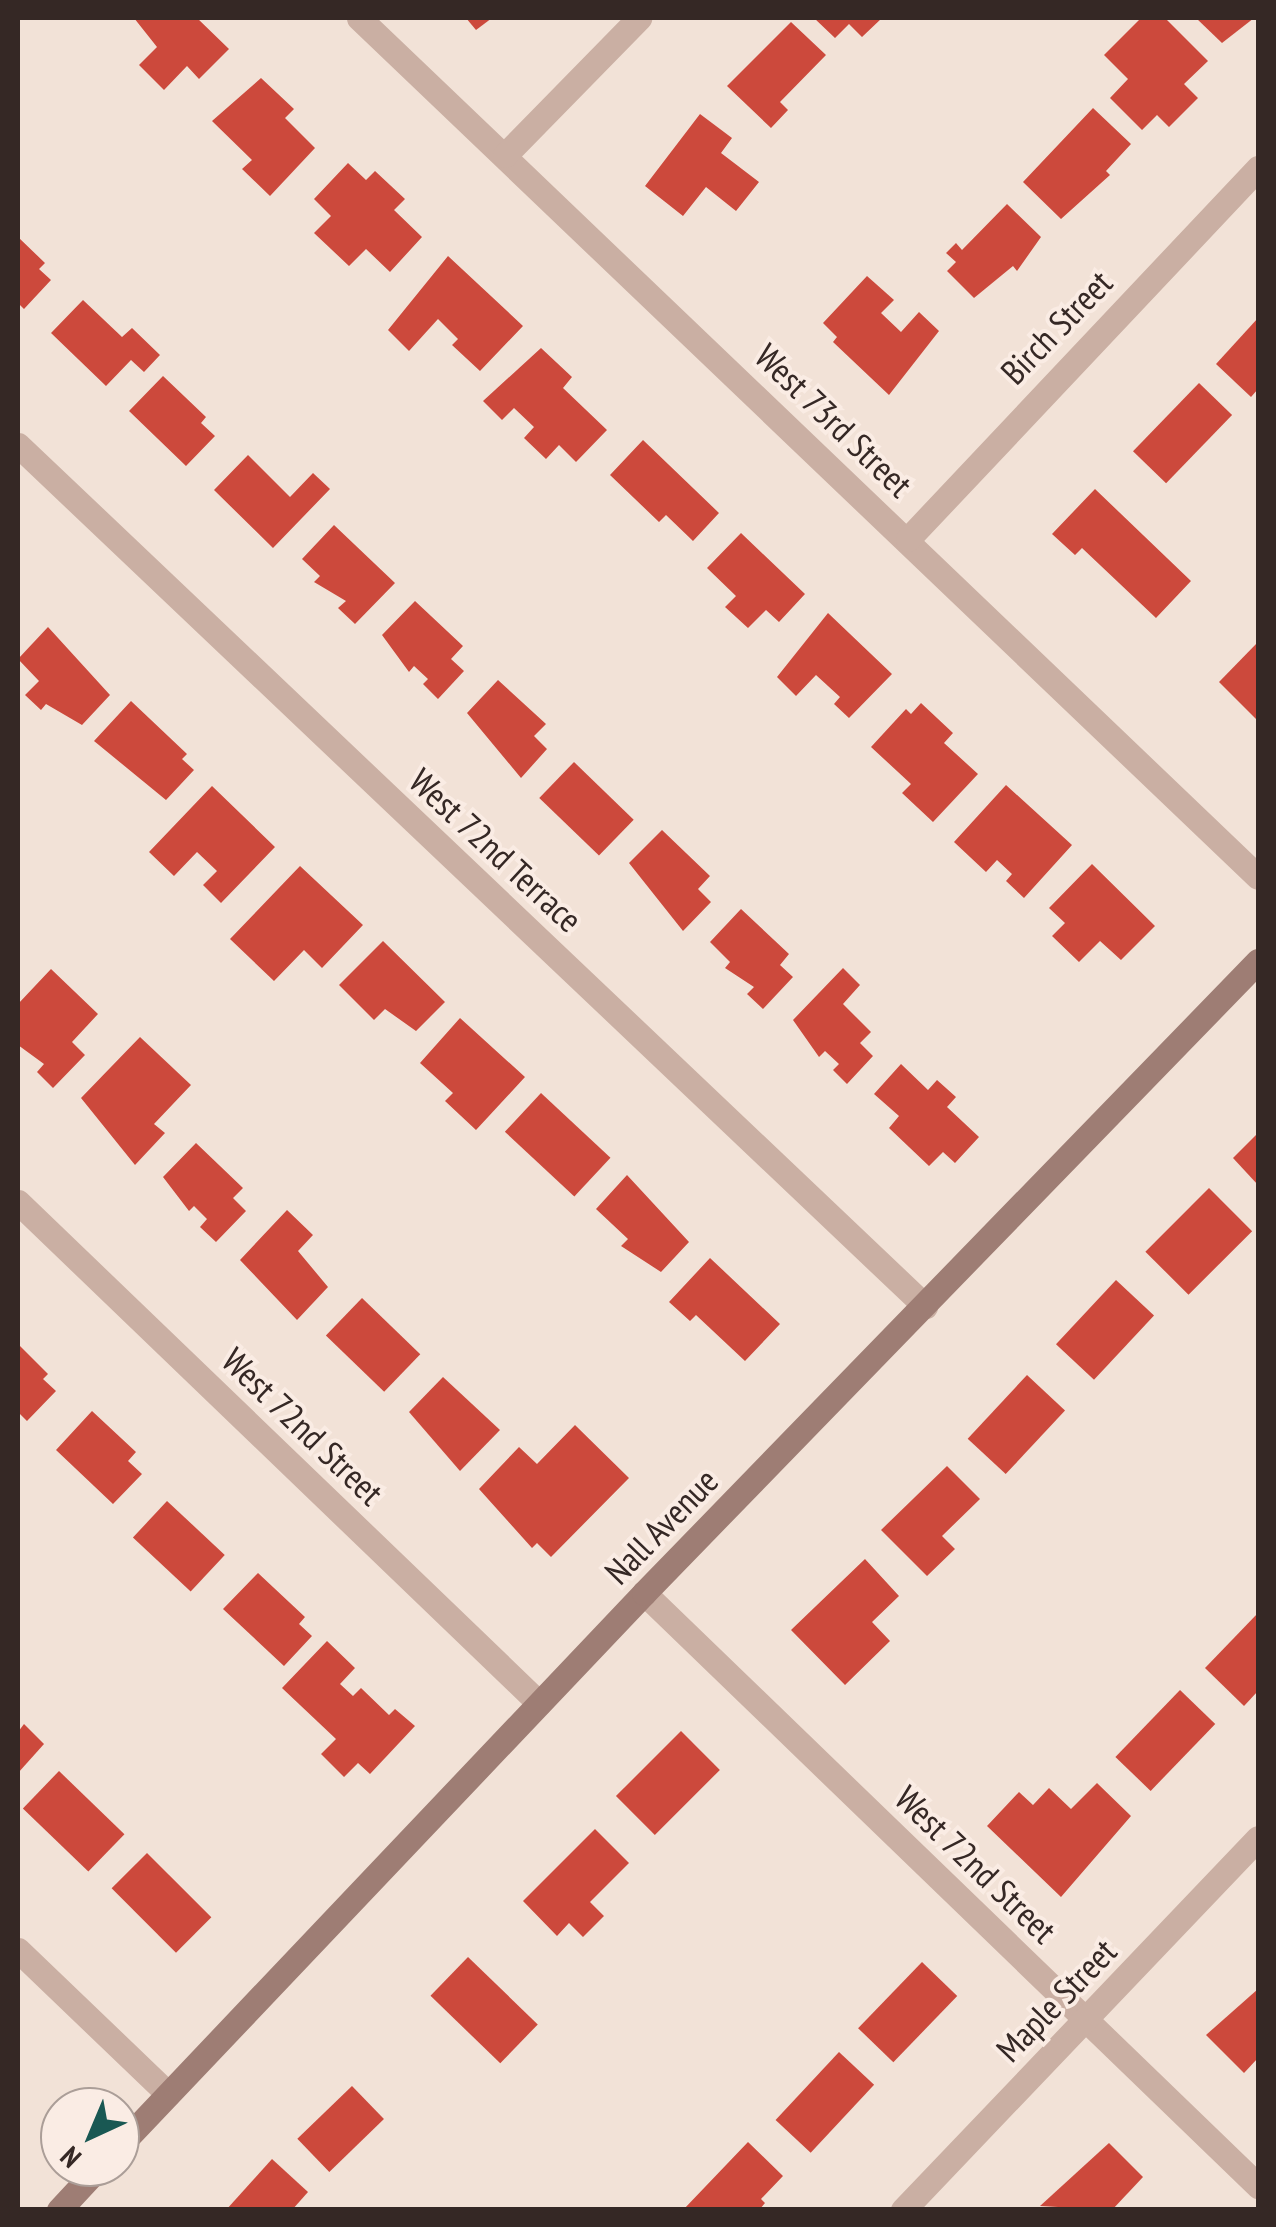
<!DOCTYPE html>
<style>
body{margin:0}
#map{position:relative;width:1276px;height:2227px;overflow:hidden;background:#f2e2d7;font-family:"PT Sans Narrow",sans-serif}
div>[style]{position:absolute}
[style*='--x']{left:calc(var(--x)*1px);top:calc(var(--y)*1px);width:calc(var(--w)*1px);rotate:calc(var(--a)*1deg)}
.building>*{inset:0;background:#cc493c;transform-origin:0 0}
.street>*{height:25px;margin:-12.5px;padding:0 12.5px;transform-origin:12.5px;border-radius:12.5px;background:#caafa3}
.secondary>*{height:25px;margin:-12.5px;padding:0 12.5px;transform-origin:12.5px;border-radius:12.5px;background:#9e7d74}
span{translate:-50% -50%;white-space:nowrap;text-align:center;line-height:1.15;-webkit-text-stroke:8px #faece4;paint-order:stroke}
.street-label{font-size:35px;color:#352825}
.frame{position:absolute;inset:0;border:20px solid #352825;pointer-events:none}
.north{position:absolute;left:40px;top:2087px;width:100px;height:100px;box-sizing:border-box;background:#faece4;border:2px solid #ab9e98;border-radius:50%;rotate:224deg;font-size:28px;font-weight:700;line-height:40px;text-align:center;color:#352825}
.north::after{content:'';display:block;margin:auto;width:35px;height:45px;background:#195853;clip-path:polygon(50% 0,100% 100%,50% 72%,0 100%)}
</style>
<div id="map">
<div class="building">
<i style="clip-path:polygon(134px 18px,197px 18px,229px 49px,199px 79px,187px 66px,164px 90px,139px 65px,157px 47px)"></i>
<i style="clip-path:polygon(466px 18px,492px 18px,476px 30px)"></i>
<i style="clip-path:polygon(814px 18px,882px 18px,862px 37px,849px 24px,835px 38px)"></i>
<i style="clip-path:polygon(1141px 18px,1165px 18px,1208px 61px,1184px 84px,1198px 98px,1169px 127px,1157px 115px,1142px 130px,1110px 98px,1128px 79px,1104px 55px)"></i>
<i style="clip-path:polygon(1196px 18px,1254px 18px,1222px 43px)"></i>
<i style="clip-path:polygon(791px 22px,826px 55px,780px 102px,788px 110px,771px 128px,727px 86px)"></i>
<i style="clip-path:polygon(261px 78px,294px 109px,285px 118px,315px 148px,270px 196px,242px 169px,252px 160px,212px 121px)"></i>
<i style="clip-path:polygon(1093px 108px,1131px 144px,1106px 171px,1110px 175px,1061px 219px,1023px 182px)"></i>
<i style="clip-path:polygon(700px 114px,732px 138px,721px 153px,759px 182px,736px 211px,706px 187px,683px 216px,645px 186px)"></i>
<i style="clip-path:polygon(348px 163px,366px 180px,375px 171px,405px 199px,394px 210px,422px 237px,390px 272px,366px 249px,349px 266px,314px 233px,331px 216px,314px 199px)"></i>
<i style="clip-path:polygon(1007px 204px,1041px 237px,1017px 271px,1013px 266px,974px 298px,947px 271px,956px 262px,946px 253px,956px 243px,962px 250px)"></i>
<i style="clip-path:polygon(18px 237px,45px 263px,39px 269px,51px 280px,24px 309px,18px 303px)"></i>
<i style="clip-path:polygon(448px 256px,523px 326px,480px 371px,452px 345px,458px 339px,438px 319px,409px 351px,388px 330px)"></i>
<i style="clip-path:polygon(867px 276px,894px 300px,881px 313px,901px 332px,919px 312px,939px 331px,889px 395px,833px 342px,837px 337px,823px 323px)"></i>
<i style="clip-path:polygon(83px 300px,122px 337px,132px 328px,160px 355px,144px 372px,131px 360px,106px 386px,51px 333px)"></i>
<i style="clip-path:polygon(1258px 318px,1258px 389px,1251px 397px,1216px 364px)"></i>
<i style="clip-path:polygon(541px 348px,572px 377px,563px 388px,607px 430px,576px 462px,559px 445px,546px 459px,524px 438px,534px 427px,514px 408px,502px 420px,483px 401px)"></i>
<i style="clip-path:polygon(163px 376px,206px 417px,201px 423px,215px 436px,186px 466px,129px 411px)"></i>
<i style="left:1199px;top:383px;width:46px;height:95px;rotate:44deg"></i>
<i style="clip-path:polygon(643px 440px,719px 513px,693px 541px,666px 515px,659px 522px,610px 475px)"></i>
<i style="clip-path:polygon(248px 455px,290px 497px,313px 473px,330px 489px,273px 548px,214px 490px)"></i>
<i style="clip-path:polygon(1095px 489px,1191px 581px,1156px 618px,1082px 548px,1075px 555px,1052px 534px)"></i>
<i style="clip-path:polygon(334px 525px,395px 583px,355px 624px,338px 608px,346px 601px,314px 582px,320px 576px,302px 559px)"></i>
<i style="clip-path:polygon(741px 533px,805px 594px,779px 622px,766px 610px,748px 628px,725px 607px,736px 596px,707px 568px)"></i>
<i style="clip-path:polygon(415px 601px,463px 646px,451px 659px,464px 671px,438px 699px,423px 684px,428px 679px,414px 666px,409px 672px,382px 635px)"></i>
<i style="clip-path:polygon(828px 613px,892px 674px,849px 718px,834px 704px,840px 697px,816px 675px,796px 696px,777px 677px)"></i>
<i style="clip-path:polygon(48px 627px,110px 695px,82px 725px,46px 704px,41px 710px,25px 695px,39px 681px,18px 659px)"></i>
<i style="clip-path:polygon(1258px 642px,1258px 721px,1219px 682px)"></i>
<i style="clip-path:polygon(498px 680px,546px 724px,534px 736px,547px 749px,521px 778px,467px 713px)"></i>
<i style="clip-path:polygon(131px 701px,187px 754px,182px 759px,194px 770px,166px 800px,94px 741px)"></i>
<i style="clip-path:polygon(921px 703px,953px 733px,944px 743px,978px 774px,933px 822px,902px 793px,911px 784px,871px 747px,906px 709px,911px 714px)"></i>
<i style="left:574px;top:762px;width:83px;height:50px;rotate:44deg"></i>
<i style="clip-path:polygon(1006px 785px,1072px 845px,1024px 898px,1006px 881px,1012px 874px,997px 860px,986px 872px,954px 842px)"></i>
<i style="clip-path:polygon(212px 786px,275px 847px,221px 903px,203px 885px,217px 871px,197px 852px,174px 876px,149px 852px)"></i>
<i style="clip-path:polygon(662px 830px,710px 876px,698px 889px,711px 902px,683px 931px,629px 863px)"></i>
<i style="clip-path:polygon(1092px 864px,1155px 926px,1121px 960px,1100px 941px,1079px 962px,1052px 936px,1065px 923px,1049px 908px)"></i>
<i style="clip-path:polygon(300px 866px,363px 925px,322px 968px,304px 950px,274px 981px,230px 939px)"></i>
<i style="clip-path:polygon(741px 909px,789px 954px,780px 965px,793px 977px,763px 1009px,747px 994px,754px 987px,725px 968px,730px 962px,710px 942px)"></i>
<i style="clip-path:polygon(383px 941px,445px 1002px,416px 1031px,385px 1009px,374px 1020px,339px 985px)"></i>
<i style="clip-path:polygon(843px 968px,860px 985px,843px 1004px,871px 1032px,860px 1043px,873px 1056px,847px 1084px,833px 1070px,839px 1064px,825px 1051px,819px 1057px,793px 1020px)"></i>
<i style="clip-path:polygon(51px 969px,98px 1014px,72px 1042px,85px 1055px,53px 1088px,37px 1072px,44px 1064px,18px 1045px,18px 1004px)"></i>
<i style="clip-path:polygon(460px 1018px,525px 1077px,476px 1130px,445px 1101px,453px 1093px,420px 1063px)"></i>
<i style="clip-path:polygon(140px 1037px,191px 1085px,154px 1124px,165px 1133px,135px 1165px,81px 1098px)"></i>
<i style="clip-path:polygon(901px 1064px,928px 1090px,937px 1080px,956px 1097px,947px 1107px,979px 1137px,955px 1163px,943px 1152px,929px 1166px,889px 1128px,899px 1116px,874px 1094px)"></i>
<i style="left:541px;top:1093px;width:95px;height:53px;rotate:43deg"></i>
<i style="clip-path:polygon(1258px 1133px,1258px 1185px,1233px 1158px)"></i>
<i style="clip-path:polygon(196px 1143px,243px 1188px,233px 1198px,246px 1211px,216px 1242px,200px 1227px,207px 1219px,194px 1206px,189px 1211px,163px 1177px)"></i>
<i style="clip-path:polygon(627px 1175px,689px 1242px,661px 1272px,621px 1246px,628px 1239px,596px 1209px)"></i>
<i style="left:1209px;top:1188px;width:61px;height:90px;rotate:45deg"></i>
<i style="clip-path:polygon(287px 1210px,313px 1235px,298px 1251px,328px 1287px,297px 1320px,240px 1260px)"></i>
<i style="clip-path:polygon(710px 1258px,780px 1324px,745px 1361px,696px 1315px,690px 1321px,669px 1302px)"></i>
<i style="left:1116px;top:1280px;width:52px;height:88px;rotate:43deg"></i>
<i style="left:362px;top:1298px;width:81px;height:52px;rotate:44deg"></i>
<i style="clip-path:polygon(18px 1344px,48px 1374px,43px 1379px,56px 1391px,27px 1421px,18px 1412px)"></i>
<i style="left:1027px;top:1375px;width:52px;height:87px;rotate:43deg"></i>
<i style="clip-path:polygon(443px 1377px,500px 1430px,460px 1471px,409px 1412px)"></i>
<i style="clip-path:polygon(92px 1411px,136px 1452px,128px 1461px,142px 1474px,113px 1504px,56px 1450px)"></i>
<i style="clip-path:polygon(575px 1425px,629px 1478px,551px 1557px,537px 1543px,532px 1548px,479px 1489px,519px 1447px,537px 1464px)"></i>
<i style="clip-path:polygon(947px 1466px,980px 1499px,942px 1536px,955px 1549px,927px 1576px,881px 1530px)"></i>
<i style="left:167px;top:1501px;width:79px;height:50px;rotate:43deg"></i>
<i style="clip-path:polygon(865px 1559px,899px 1596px,872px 1622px,890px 1641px,845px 1685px,791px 1630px)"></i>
<i style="clip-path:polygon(258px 1573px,305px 1617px,299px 1624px,312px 1636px,284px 1666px,223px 1609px)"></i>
<i style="clip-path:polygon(1258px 1613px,1258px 1691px,1244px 1706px,1205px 1668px)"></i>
<i style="clip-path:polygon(327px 1641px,355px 1668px,340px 1684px,353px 1696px,361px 1688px,389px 1715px,395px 1709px,415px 1726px,370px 1774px,358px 1763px,344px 1777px,321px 1754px,336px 1739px,282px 1688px)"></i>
<i style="left:1180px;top:1690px;width:49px;height:93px;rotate:44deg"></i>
<i style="clip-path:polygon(24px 1724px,44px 1744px,18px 1773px,18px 1732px)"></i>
<i style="left:681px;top:1731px;width:55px;height:92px;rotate:45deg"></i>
<i style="left:59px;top:1771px;width:91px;height:52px;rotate:44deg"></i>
<i style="clip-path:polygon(1097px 1783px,1131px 1816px,1061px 1897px,987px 1826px,1019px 1792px,1033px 1805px,1049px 1788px,1071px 1809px)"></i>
<i style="clip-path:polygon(595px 1829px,629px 1863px,590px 1902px,604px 1916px,583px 1937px,569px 1923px,557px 1936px,523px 1901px)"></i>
<i style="left:147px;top:1853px;width:91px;height:50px;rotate:45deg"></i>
<i style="left:468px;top:1957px;width:97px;height:54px;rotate:44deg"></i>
<i style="left:922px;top:1962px;width:49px;height:92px;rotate:44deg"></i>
<i style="clip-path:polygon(1258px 1989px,1258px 2058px,1244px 2073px,1206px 2035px)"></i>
<i style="left:839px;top:2052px;width:48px;height:93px;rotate:43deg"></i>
<i style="left:352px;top:2086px;width:46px;height:76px;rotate:46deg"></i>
<i style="clip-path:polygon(748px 2142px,783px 2176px,761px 2199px,765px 2203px,759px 2210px,683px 2210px)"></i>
<i style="clip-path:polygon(1109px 2143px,1143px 2177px,1112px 2210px,1040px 2206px)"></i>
<i style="clip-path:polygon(272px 2159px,308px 2192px,292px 2210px,226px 2210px)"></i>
</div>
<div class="street">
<i style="--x:359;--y:18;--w:1243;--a:43.7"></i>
<i style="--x:505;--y:155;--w:192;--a:-45.6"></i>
<i style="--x:18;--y:445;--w:1251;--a:43.51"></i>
<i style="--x:908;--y:539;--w:510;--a:-46.67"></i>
<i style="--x:18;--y:1202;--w:723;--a:43.88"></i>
<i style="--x:644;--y:1593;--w:854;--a:44"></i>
<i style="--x:18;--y:1950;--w:208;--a:43.8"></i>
<i style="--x:903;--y:2210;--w:514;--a:-46.34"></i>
</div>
<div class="secondary">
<i style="--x:120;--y:2145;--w:761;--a:-46.49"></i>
<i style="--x:644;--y:1593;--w:881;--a:-45.83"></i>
<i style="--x:59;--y:2210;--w:59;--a:-47.1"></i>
</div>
<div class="street-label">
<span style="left:1056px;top:327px;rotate:-46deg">Birch Street</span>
<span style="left:834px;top:420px;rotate:44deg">West 73rd Street</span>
<span style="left:496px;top:850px;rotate:43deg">West 72nd Terrace</span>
<span style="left:303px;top:1426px;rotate:44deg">West 72nd Street</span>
<span style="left:661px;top:1526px;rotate:-46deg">Nall Avenue</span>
<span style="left:976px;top:1864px;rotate:44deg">West 72nd Street</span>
<span style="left:1056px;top:2000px;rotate:-46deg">Maple Street</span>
</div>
<div class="frame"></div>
<div class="north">N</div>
</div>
